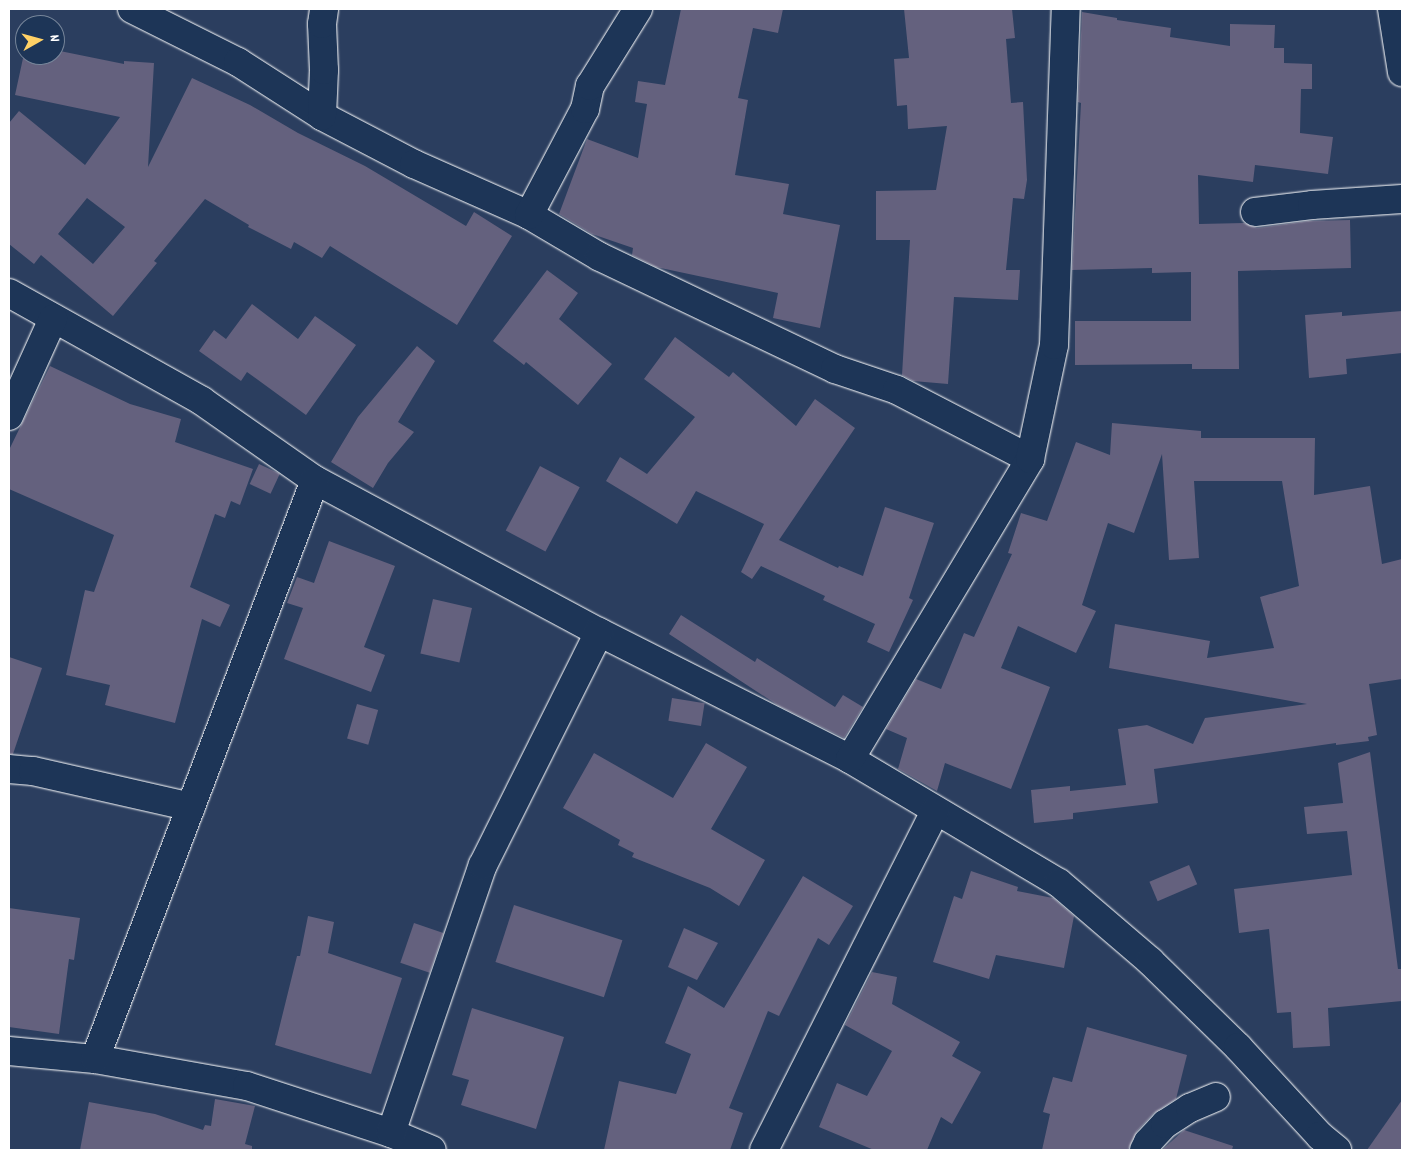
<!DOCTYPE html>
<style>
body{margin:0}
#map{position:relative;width:1411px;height:1159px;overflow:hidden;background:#2b3e5f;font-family:Dekko,sans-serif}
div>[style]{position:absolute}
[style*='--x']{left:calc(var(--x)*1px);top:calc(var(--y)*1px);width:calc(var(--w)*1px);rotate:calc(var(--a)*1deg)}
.building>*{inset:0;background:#64617e;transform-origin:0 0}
.roads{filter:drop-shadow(0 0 1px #fff) drop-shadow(0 0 1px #fff)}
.street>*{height:28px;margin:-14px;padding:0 14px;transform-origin:14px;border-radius:14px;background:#1d3557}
.primary>*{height:28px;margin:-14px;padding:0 14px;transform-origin:14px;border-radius:14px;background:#1d3557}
span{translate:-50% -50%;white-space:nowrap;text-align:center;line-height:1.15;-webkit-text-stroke:4px #1d3557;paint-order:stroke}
.frame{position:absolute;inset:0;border:10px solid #fff;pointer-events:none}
.north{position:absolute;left:15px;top:15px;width:50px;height:50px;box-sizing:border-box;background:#1d3557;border:1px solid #77869a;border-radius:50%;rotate:83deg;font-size:14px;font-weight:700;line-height:20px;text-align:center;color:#fff}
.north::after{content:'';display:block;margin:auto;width:18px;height:22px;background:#ffd166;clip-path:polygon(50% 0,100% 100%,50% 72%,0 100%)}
</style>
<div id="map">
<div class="building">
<i style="clip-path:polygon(681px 9px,783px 9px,778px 33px,753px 28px,738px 98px,748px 100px,735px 175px,789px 184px,783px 214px,840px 225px,820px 328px,773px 318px,778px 293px,656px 267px,632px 255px,633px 248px,592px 234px,559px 214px,587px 139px,638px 158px,647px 104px,635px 102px,638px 81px,665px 85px)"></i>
<i style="clip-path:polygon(904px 9px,1012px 9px,1015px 38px,1006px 39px,1011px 103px,1023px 102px,1027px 180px,1024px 199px,1013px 198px,1006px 270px,1020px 270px,1018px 300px,954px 297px,948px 384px,913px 381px,902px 375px,910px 240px,876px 240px,876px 191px,936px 190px,947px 126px,908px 129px,907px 105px,897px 106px,894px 59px,909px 58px)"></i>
<i style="clip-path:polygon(1082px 12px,1117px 18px,1117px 20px,1171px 28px,1170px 37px,1230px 46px,1230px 24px,1275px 25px,1274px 48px,1284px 48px,1284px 63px,1312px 64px,1312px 89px,1301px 89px,1300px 133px,1333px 137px,1328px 174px,1255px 165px,1253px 182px,1198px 175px,1199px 224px,1244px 223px,1257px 228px,1308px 221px,1350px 220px,1351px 268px,1238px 271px,1239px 369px,1192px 369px,1192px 364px,1075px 365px,1075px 321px,1191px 321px,1191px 272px,1152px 273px,1152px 268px,1072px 270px,1081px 103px,1078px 102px)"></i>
<i style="clip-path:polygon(evenodd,25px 49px,25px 55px,55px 55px,55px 50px,124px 64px,124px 61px,154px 63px,148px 167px,192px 78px,250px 105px,298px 133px,365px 166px,466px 226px,474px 212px,512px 236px,457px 325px,330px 246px,322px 258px,294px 242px,291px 249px,248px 227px,249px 225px,205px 199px,154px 261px,157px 263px,113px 316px,41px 255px,34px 264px,9px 244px,9px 123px,19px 111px,85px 165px,120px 117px,15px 95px,25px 49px,87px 198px,125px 227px,93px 264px,58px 234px,87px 198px)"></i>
<i style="clip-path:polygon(547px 270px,578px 293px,559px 319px,612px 364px,578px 405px,526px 362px,524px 365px,493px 341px)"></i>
<i style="clip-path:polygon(252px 304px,298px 339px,315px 316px,356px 345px,306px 415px,247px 372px,241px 381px,199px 351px,214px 330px,226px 339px)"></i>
<i style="clip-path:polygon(1402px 311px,1402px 353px,1346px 359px,1347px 374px,1309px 378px,1305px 315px,1342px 312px,1342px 316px)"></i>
<i style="clip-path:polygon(675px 337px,729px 377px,733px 372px,796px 426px,815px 399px,855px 428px,779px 540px,838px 568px,839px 566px,863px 576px,885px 507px,934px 523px,909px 598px,913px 600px,889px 652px,867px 642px,875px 624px,823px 600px,825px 596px,761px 566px,752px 579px,741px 572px,764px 524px,696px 491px,677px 524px,606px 481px,620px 457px,647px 474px,695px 417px,644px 379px)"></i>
<i style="clip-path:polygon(417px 346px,435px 361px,398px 422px,414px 432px,388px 463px,373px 488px,331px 462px,358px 417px)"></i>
<i style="clip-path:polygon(50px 366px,130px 404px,181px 419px,175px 442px,253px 469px,240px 505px,231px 501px,225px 518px,215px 514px,190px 587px,230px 605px,220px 627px,202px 619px,175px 723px,105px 705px,110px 685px,66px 675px,85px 590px,94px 592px,114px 535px,9px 489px,9px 450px)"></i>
<i style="clip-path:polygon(1112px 423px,1201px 431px,1201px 438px,1315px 438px,1314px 495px,1370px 486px,1382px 564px,1402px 559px,1402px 679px,1369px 684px,1377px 735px,1368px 737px,1369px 741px,1336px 745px,1336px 743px,1154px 769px,1158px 803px,1073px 813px,1073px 819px,1034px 823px,1031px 790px,1070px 786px,1070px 791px,1126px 785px,1118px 729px,1147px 725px,1193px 744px,1205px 718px,1307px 704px,1109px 668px,1115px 624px,1210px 641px,1207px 658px,1274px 648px,1260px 597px,1299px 586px,1282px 481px,1194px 481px,1199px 558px,1169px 560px,1162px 454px,1134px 533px,1108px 523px,1082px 605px,1096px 611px,1076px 653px,1018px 626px,1001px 668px,1050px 687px,1011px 789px,945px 763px,937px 791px,898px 769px,907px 738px,886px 729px,916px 679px,941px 689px,964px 633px,974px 637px,1012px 554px,1008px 553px,1021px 513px,1047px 521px,1076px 442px,1110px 455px)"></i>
<i style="left:259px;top:464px;width:23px;height:22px;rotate:25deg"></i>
<i style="left:540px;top:466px;width:45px;height:73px;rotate:28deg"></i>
<i style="clip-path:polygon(329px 541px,395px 566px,364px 647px,385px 655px,371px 692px,284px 659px,303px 608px,287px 603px,297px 577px,314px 583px)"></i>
<i style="left:433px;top:599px;width:40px;height:56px;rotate:13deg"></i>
<i style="clip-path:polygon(681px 615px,755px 662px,757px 658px,835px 707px,843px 695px,863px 707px,844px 738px,779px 706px,669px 634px)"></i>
<i style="clip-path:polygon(9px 657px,42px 668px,13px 754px,9px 754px)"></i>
<i style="left:672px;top:698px;width:33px;height:23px;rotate:9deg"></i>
<i style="left:357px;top:704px;width:22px;height:36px;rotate:16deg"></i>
<i style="clip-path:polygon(706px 743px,747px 767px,711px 829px,765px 860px,739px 906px,710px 888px,632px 857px,634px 853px,618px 845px,620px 840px,563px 808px,594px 753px,673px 798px)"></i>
<i style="clip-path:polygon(1370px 752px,1398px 969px,1402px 969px,1402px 1001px,1328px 1008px,1330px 1046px,1293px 1048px,1291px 1012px,1277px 1013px,1269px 929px,1239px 933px,1234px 889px,1352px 875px,1347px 831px,1307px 834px,1304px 807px,1343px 803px,1338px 763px)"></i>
<i style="left:1189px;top:865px;width:21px;height:43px;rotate:67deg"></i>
<i style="clip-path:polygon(971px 871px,1018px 887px,1017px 891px,1053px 898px,1074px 916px,1064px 968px,996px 955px,989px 979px,933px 962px,954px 896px,962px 899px)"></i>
<i style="clip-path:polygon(803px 876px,853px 906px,829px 945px,818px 938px,779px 1016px,768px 1011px,729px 1108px,743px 1113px,730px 1150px,604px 1150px,619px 1081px,676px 1094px,691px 1054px,665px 1043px,688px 986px,724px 1008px)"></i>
<i style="left:514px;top:905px;width:114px;height:60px;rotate:18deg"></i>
<i style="clip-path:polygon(9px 908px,80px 918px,74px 960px,69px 959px,59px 1034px,9px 1027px)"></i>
<i style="clip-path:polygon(308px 916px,334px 922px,328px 953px,402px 978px,371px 1074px,275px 1045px,297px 956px,300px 956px)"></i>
<i style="left:414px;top:923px;width:31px;height:42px;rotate:19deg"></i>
<i style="clip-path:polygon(684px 928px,718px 943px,697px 980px,668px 967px)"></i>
<i style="clip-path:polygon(872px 972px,897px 977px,892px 1004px,960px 1042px,952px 1056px,981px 1072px,952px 1124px,941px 1117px,927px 1150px,874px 1150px,819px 1127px,837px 1083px,867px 1096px,892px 1051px,845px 1025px)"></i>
<i style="clip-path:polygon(472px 1008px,564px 1037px,536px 1129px,461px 1105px,469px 1080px,452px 1075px)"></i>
<i style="clip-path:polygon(1087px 1027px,1187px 1055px,1176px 1099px,1154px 1113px,1137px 1131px,1128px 1150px,1042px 1150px,1050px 1114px,1043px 1112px,1053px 1077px,1072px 1082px)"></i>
<i style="clip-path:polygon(215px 1099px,255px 1106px,245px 1144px,252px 1146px,252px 1150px,80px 1150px,89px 1102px,155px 1114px,203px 1130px,205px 1125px,211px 1126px)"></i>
<i style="clip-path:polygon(1402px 1100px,1402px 1150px,1367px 1150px)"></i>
<i style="clip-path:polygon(1184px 1130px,1233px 1146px,1232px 1150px,1162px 1150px)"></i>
</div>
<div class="roads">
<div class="street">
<i style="--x:132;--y:9;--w:119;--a:26.6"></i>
<i style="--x:238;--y:62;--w:100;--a:32.7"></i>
<i style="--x:322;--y:116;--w:104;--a:27.6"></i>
<i style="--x:414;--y:164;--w:126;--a:23.9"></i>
<i style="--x:529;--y:215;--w:82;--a:30.6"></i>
<i style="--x:600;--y:257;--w:260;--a:25.5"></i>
<i style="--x:835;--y:369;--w:65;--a:18.7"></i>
<i style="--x:897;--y:390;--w:150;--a:27.4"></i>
<i style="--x:322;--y:116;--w:46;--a:-87.5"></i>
<i style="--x:324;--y:70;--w:46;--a:-92.5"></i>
<i style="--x:322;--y:24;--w:15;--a:-82"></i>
<i style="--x:1255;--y:212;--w:57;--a:-7"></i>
<i style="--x:1312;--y:205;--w:90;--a:-3.8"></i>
<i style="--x:529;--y:215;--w:120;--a:-62.2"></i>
<i style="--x:585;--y:109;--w:24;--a:-78"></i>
<i style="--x:590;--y:86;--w:91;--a:-58.1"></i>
<i style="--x:9;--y:293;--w:221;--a:29.2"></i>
<i style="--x:202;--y:401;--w:138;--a:35"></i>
<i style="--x:315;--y:480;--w:322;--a:28.2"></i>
<i style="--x:599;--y:632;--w:281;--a:26.8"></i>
<i style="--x:850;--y:759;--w:243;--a:30.7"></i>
<i style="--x:1059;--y:883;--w:120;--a:40.6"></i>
<i style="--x:1150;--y:961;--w:123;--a:44.3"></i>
<i style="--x:1238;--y:1047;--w:121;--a:47.3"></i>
<i style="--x:1320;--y:1136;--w:22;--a:39"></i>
<i style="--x:9;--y:416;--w:107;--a:-65.6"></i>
<i style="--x:850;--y:759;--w:350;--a:-59"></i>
<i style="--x:1030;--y:459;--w:116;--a:-78.1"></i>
<i style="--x:1054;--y:345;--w:336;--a:-88"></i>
<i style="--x:9;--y:769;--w:24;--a:5"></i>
<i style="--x:33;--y:771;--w:162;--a:12.8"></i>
<i style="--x:9;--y:1051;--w:86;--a:5.3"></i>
<i style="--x:95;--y:1059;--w:154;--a:10.1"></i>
<i style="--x:247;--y:1086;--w:151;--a:18.1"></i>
<i style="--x:391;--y:1133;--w:44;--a:22.5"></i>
<i style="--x:95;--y:1059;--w:619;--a:-69.19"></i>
<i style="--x:391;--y:1133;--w:283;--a:-71.1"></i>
<i style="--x:483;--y:865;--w:260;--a:-63.5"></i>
<i style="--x:764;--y:1150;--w:380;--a:-63.2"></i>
<i style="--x:1144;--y:1150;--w:9;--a:-63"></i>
<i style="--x:1148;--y:1142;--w:25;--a:-47"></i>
<i style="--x:1165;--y:1124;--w:30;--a:-33"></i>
<i style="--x:1190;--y:1108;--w:28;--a:-23"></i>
</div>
<div class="primary">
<i style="--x:1392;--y:9;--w:64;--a:81"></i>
</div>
</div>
<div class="frame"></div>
<div class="north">N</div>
</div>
